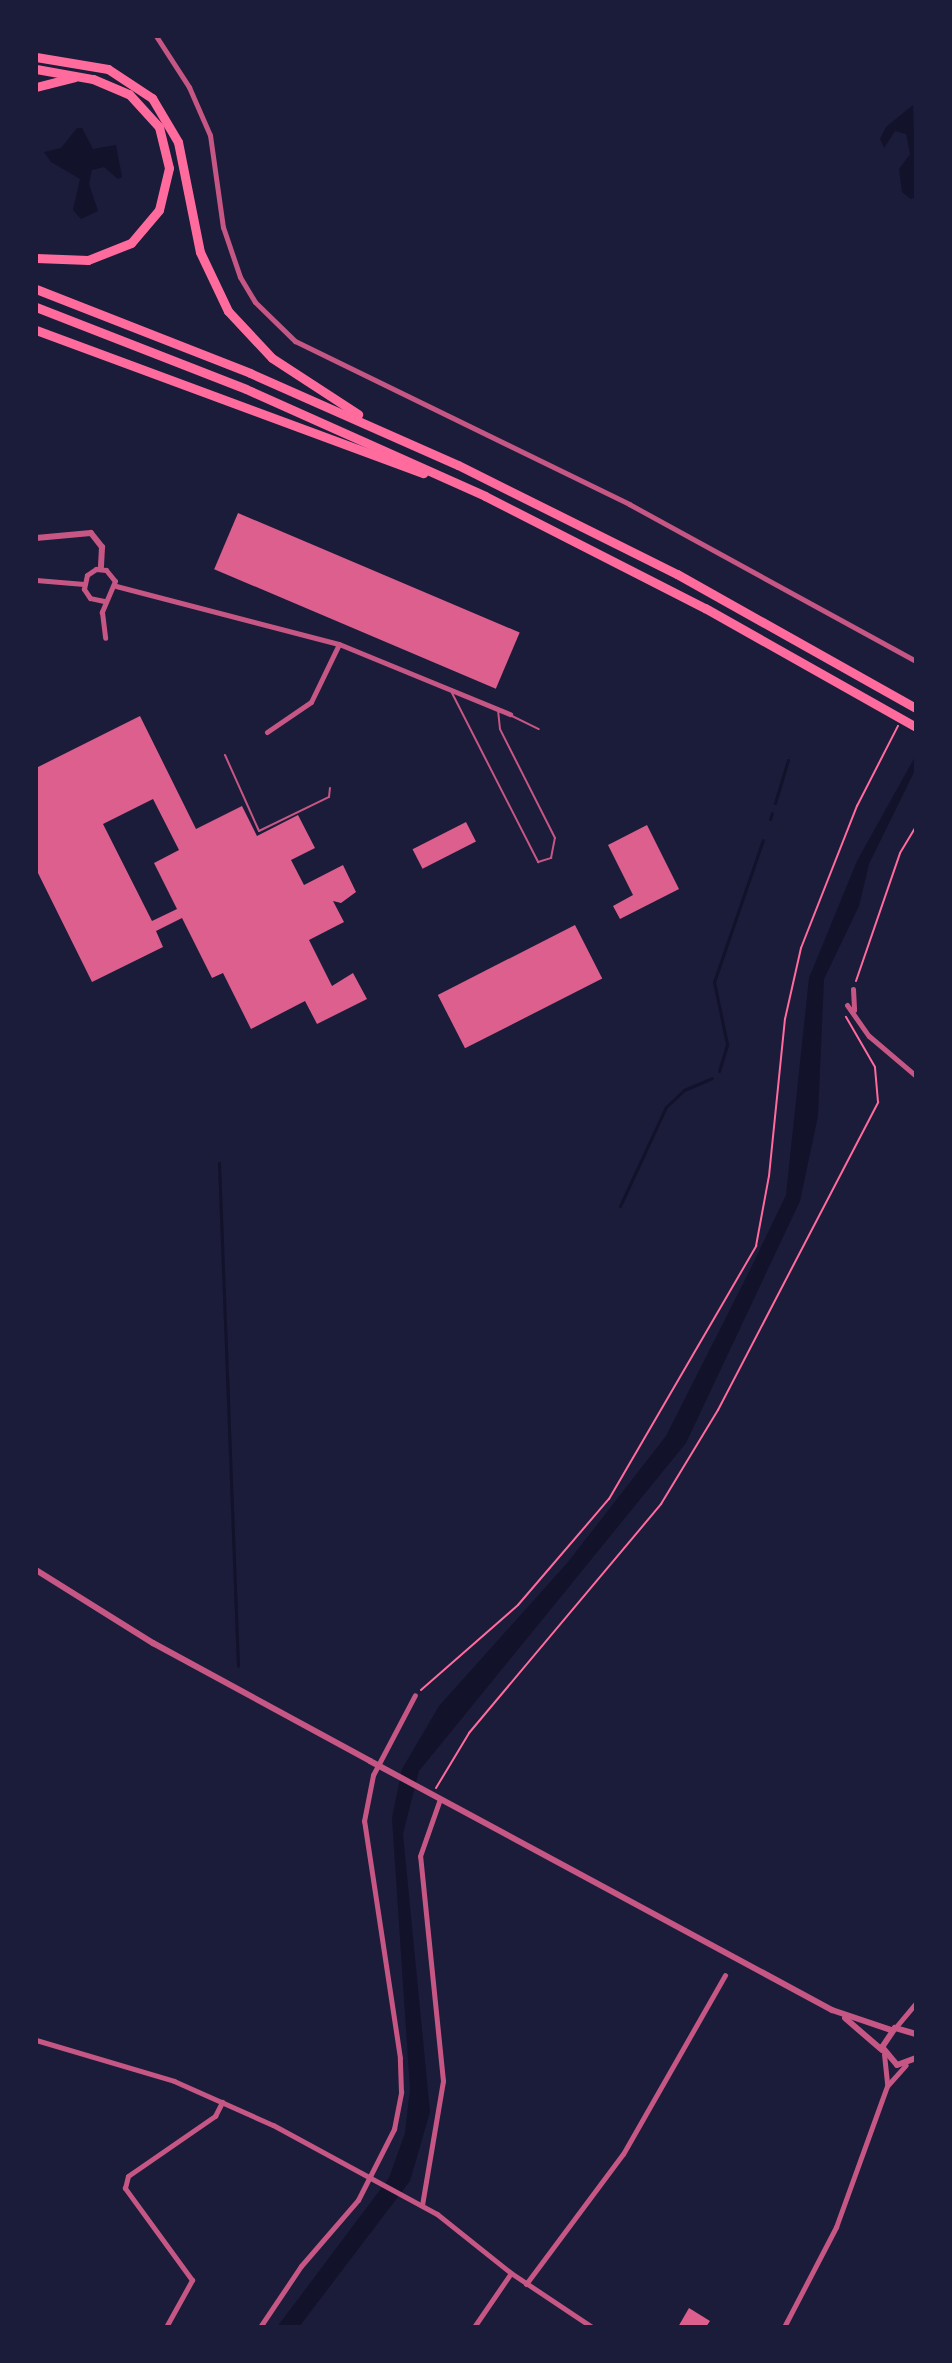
<!DOCTYPE html>
<style>
body{margin:0}
#map{position:relative;width:952px;height:2363px;overflow:hidden;background:#1b1b3a;font-family:"PT Sans",sans-serif}
div>[style]{position:absolute}
[style*='--x']{left:calc(var(--x)*1px);top:calc(var(--y)*1px);width:calc(var(--w)*1px);rotate:calc(var(--a)*1deg)}
.water>*{inset:0;background:#12122b}
.stream>*{height:3px;margin:-1.5px;padding:0 1.5px;transform-origin:1.5px;border-radius:1.5px;background:#12122b}
.building>*{inset:0;background:#dd5f8e;transform-origin:0 0}
.path>*{height:2px;margin:-1px;padding:0 1px;transform-origin:1px;border-radius:1px;background:#ff6b9d}
.service>*{height:2px;margin:-1px;padding:0 1px;transform-origin:1px;border-radius:1px;background:#c65784}
.minor>*{height:5px;margin:-2.5px;padding:0 2.5px;transform-origin:2.5px;border-radius:2.5px;background:#c65784}
.tertiary>*{height:6px;margin:-3px;padding:0 3px;transform-origin:3px;border-radius:3px;background:#c65784}
.motorway>*{height:9px;margin:-4.5px;padding:0 4.5px;transform-origin:4.5px;border-radius:4.5px;background:#ff6b9d}
span{translate:-50% -50%;white-space:nowrap;text-align:center;line-height:1.15;-webkit-text-stroke:8px #1b1b3a;paint-order:stroke}
.frame{position:absolute;inset:0;border:38px solid #1b1b3a;pointer-events:none}
</style>
<div id="map">
<div class="water">
<i style="clip-path:polygon(913px 105px,916px 197px,911px 199px,902px 192px,899px 169px,910px 154px,906px 134px,895px 131px,884px 148px,880px 139px,886px 127px)"></i>
<i style="clip-path:polygon(77px 128px,82px 128px,93px 149px,116px 145px,122px 177px,118px 179px,104px 167px,92px 170px,89px 184px,98px 211px,81px 219px,73px 210px,80px 179px,51px 162px,44px 152px,61px 148px)"></i>
<i style="clip-path:polygon(916px 755px,916px 768px,869px 864px,859px 906px,824px 979px,818px 1116px,800px 1201px,686px 1443px,419px 1771px,403px 1834px,430px 2112px,410px 2181px,299px 2327px,277px 2327px,389px 2178px,405px 2133px,410px 2089px,392px 1818px,402px 1769px,439px 1706px,568px 1562px,666px 1436px,750px 1270px,786px 1195px,809px 978px,857px 861px)"></i>
</div>
<div class="stream">
<i style="--x:775;--y:803;--w:45;--a:-73.2"></i>
<i style="--x:770;--y:819;--w:6;--a:-72"></i>
<i style="--x:719;--y:1071;--w:28;--a:-73"></i>
<i style="--x:727;--y:1044;--w:63;--a:-101.8"></i>
<i style="--x:714;--y:982;--w:150;--a:-71"></i>
<i style="--x:219;--y:1163;--w:503;--a:87.84"></i>
<i style="--x:620;--y:1206;--w:109;--a:-65.1"></i>
<i style="--x:666;--y:1107;--w:25;--a:-43"></i>
<i style="--x:684;--y:1090;--w:30;--a:-23"></i>
</div>
<div class="building">
<i style="left:238px;top:513px;width:306px;height:61px;rotate:23deg"></i>
<i style="clip-path:polygon(evenodd,140px 716px,196px 829px,242px 806px,257px 836px,298px 815px,315px 848px,291px 860px,304px 885px,343px 865px,356px 892px,341px 903px,333px 901px,344px 922px,309px 940px,332px 986px,353px 973px,367px 999px,317px 1024px,305px 1001px,251px 1029px,223px 973px,212px 978px,182px 918px,156px 931px,163px 947px,92px 982px,36px 869px,36px 768px,140px 716px,153px 799px,179px 850px,154px 863px,177px 909px,152px 921px,103px 824px,153px 799px)"></i>
<i style="left:466px;top:822px;width:22px;height:60px;rotate:63deg"></i>
<i style="clip-path:polygon(647px 825px,679px 889px,620px 919px,613px 906px,633px 895px,608px 845px)"></i>
<i style="left:575px;top:925px;width:60px;height:154px;rotate:63deg"></i>
<i style="clip-path:polygon(689px 2308px,710px 2321px,706px 2327px,678px 2327px)"></i>
</div>
<div class="path">
<i style="--x:856;--y:981;--w:135;--a:-71"></i>
<i style="--x:900;--y:853;--w:31;--a:-59"></i>
<i style="--x:421;--y:1690;--w:129;--a:-41.2"></i>
<i style="--x:518;--y:1605;--w:140;--a:-49.4"></i>
<i style="--x:609;--y:1499;--w:293;--a:-59.8"></i>
<i style="--x:756;--y:1246;--w:71;--a:-79.5"></i>
<i style="--x:769;--y:1176;--w:158;--a:-84.2"></i>
<i style="--x:785;--y:1019;--w:73;--a:-77.3"></i>
<i style="--x:801;--y:948;--w:153;--a:-68.5"></i>
<i style="--x:857;--y:806;--w:90;--a:-62.9"></i>
<i style="--x:436;--y:1788;--w:64;--a:-59"></i>
<i style="--x:469;--y:1733;--w:299;--a:-50"></i>
<i style="--x:661;--y:1504;--w:110;--a:-58.8"></i>
<i style="--x:718;--y:1410;--w:347;--a:-62.5"></i>
<i style="--x:878;--y:1102;--w:35;--a:-95"></i>
<i style="--x:875;--y:1067;--w:58;--a:-120.1"></i>
</div>
<div class="service">
<i style="--x:452;--y:693;--w:190;--a:63"></i>
<i style="--x:538;--y:862;--w:14;--a:-17"></i>
<i style="--x:551;--y:858;--w:20;--a:-79"></i>
<i style="--x:555;--y:838;--w:122;--a:-116.8"></i>
<i style="--x:500;--y:729;--w:19;--a:-96"></i>
<i style="--x:510;--y:715;--w:32;--a:26"></i>
<i style="--x:225;--y:755;--w:83;--a:65.9"></i>
<i style="--x:259;--y:831;--w:78;--a:-25.9"></i>
<i style="--x:329;--y:797;--w:9;--a:-84"></i>
</div>
<div class="minor">
<i style="--x:156;--y:36;--w:61;--a:57.1"></i>
<i style="--x:189;--y:87;--w:52;--a:66.4"></i>
<i style="--x:210;--y:135;--w:93;--a:82"></i>
<i style="--x:223;--y:227;--w:53;--a:71.2"></i>
<i style="--x:240;--y:277;--w:29;--a:59"></i>
<i style="--x:255;--y:302;--w:56;--a:44.3"></i>
<i style="--x:295;--y:341;--w:372;--a:26"></i>
<i style="--x:629;--y:504;--w:327;--a:28.7"></i>
<i style="--x:36;--y:580;--w:48;--a:4.8"></i>
<i style="--x:116;--y:586;--w:230;--a:14.6"></i>
<i style="--x:339;--y:644;--w:185;--a:22.3"></i>
<i style="--x:104;--y:601;--w:14;--a:-168"></i>
<i style="--x:90;--y:598;--w:11;--a:-124"></i>
<i style="--x:84;--y:589;--w:14;--a:-78"></i>
<i style="--x:87;--y:575;--w:11;--a:-34"></i>
<i style="--x:96;--y:569;--w:10;--a:6"></i>
<i style="--x:106;--y:570;--w:14;--a:51"></i>
<i style="--x:115;--y:581;--w:34;--a:113"></i>
<i style="--x:102;--y:612;--w:26;--a:83"></i>
<i style="--x:267;--y:732;--w:53;--a:-34.3"></i>
<i style="--x:311;--y:702;--w:64;--a:-64.2"></i>
<i style="--x:853;--y:989;--w:21;--a:87"></i>
<i style="--x:847;--y:1005;--w:38;--a:55"></i>
<i style="--x:869;--y:1036;--w:62;--a:40.4"></i>
<i style="--x:916;--y:2015;--w:3;--a:90"></i>
<i style="--x:895;--y:2028;--w:33;--a:-50"></i>
<i style="--x:36;--y:2040;--w:144;--a:16.5"></i>
<i style="--x:174;--y:2081;--w:108;--a:24"></i>
<i style="--x:273;--y:2125;--w:187;--a:28.5"></i>
<i style="--x:437;--y:2214;--w:95;--a:38.6"></i>
<i style="--x:511;--y:2273;--w:97;--a:33.7"></i>
<i style="--x:884;--y:2054;--w:31;--a:84"></i>
<i style="--x:422;--y:2205;--w:126;--a:-80.4"></i>
<i style="--x:443;--y:2081;--w:226;--a:-95.8"></i>
<i style="--x:420;--y:1856;--w:60;--a:-70.7"></i>
<i style="--x:526;--y:2284;--w:162;--a:-53.3"></i>
<i style="--x:623;--y:2154;--w:206;--a:-60.3"></i>
<i style="--x:166;--y:2327;--w:54;--a:-61"></i>
<i style="--x:192;--y:2280;--w:114;--a:-126.1"></i>
<i style="--x:125;--y:2188;--w:12;--a:-76"></i>
<i style="--x:128;--y:2176;--w:106;--a:-34.6"></i>
<i style="--x:215;--y:2116;--w:16;--a:-63"></i>
<i style="--x:260;--y:2327;--w:73;--a:-56.1"></i>
<i style="--x:301;--y:2266;--w:87;--a:-49.2"></i>
<i style="--x:358;--y:2200;--w:80;--a:-63.1"></i>
<i style="--x:394;--y:2129;--w:38;--a:-79"></i>
<i style="--x:401;--y:2092;--w:34;--a:-92"></i>
<i style="--x:400;--y:2058;--w:240;--a:-98.6"></i>
<i style="--x:364;--y:1821;--w:47;--a:-78.9"></i>
<i style="--x:373;--y:1775;--w:90;--a:-62.3"></i>
<i style="--x:474;--y:2327;--w:65;--a:-55.6"></i>
<i style="--x:784;--y:2327;--w:113;--a:-62.5"></i>
<i style="--x:836;--y:2227;--w:150;--a:-70.1"></i>
<i style="--x:887;--y:2086;--w:28;--a:-48"></i>
</div>
<div class="tertiary">
<i style="--x:36;--y:538;--w:55;--a:-5.2"></i>
<i style="--x:91;--y:533;--w:18;--a:52"></i>
<i style="--x:102;--y:547;--w:22;--a:93"></i>
<i style="--x:36;--y:1570;--w:138;--a:32"></i>
<i style="--x:153;--y:1643;--w:247;--a:28.5"></i>
<i style="--x:370;--y:1761;--w:525;--a:28.32"></i>
<i style="--x:832;--y:2010;--w:62;--a:18.7"></i>
<i style="--x:845;--y:2018;--w:49;--a:40.9"></i>
<i style="--x:916;--y:2034;--w:22;--a:-164"></i>
<i style="--x:895;--y:2028;--w:23;--a:124"></i>
<i style="--x:882;--y:2047;--w:23;--a:50"></i>
<i style="--x:897;--y:2065;--w:20;--a:-20"></i>
</div>
<div class="motorway">
<i style="--x:36;--y:57;--w:73;--a:9.5"></i>
<i style="--x:108;--y:69;--w:53;--a:33.4"></i>
<i style="--x:152;--y:98;--w:51;--a:59.4"></i>
<i style="--x:178;--y:142;--w:112;--a:78.7"></i>
<i style="--x:200;--y:252;--w:65;--a:64.6"></i>
<i style="--x:228;--y:311;--w:64;--a:46.9"></i>
<i style="--x:272;--y:358;--w:103;--a:33.1"></i>
<i style="--x:36;--y:69;--w:58;--a:10"></i>
<i style="--x:93;--y:79;--w:39;--a:23"></i>
<i style="--x:129;--y:94;--w:45;--a:47.7"></i>
<i style="--x:159;--y:127;--w:42;--a:76.3"></i>
<i style="--x:169;--y:168;--w:43;--a:103.4"></i>
<i style="--x:159;--y:210;--w:43;--a:130.3"></i>
<i style="--x:131;--y:243;--w:46;--a:158.4"></i>
<i style="--x:88;--y:260;--w:52;--a:-177.8"></i>
<i style="--x:36;--y:87;--w:40;--a:-14.4"></i>
<i style="--x:36;--y:289;--w:230;--a:21.4"></i>
<i style="--x:250;--y:373;--w:227;--a:23.9"></i>
<i style="--x:458;--y:465;--w:245;--a:26.5"></i>
<i style="--x:677;--y:574;--w:274;--a:29.3"></i>
<i style="--x:36;--y:307;--w:225;--a:21.3"></i>
<i style="--x:246;--y:389;--w:262;--a:24.1"></i>
<i style="--x:485;--y:496;--w:247;--a:27"></i>
<i style="--x:705;--y:608;--w:242;--a:29.4"></i>
<i style="--x:36;--y:330;--w:413;--a:20.3"></i>
</div>
<div class="frame"></div>
</div>
